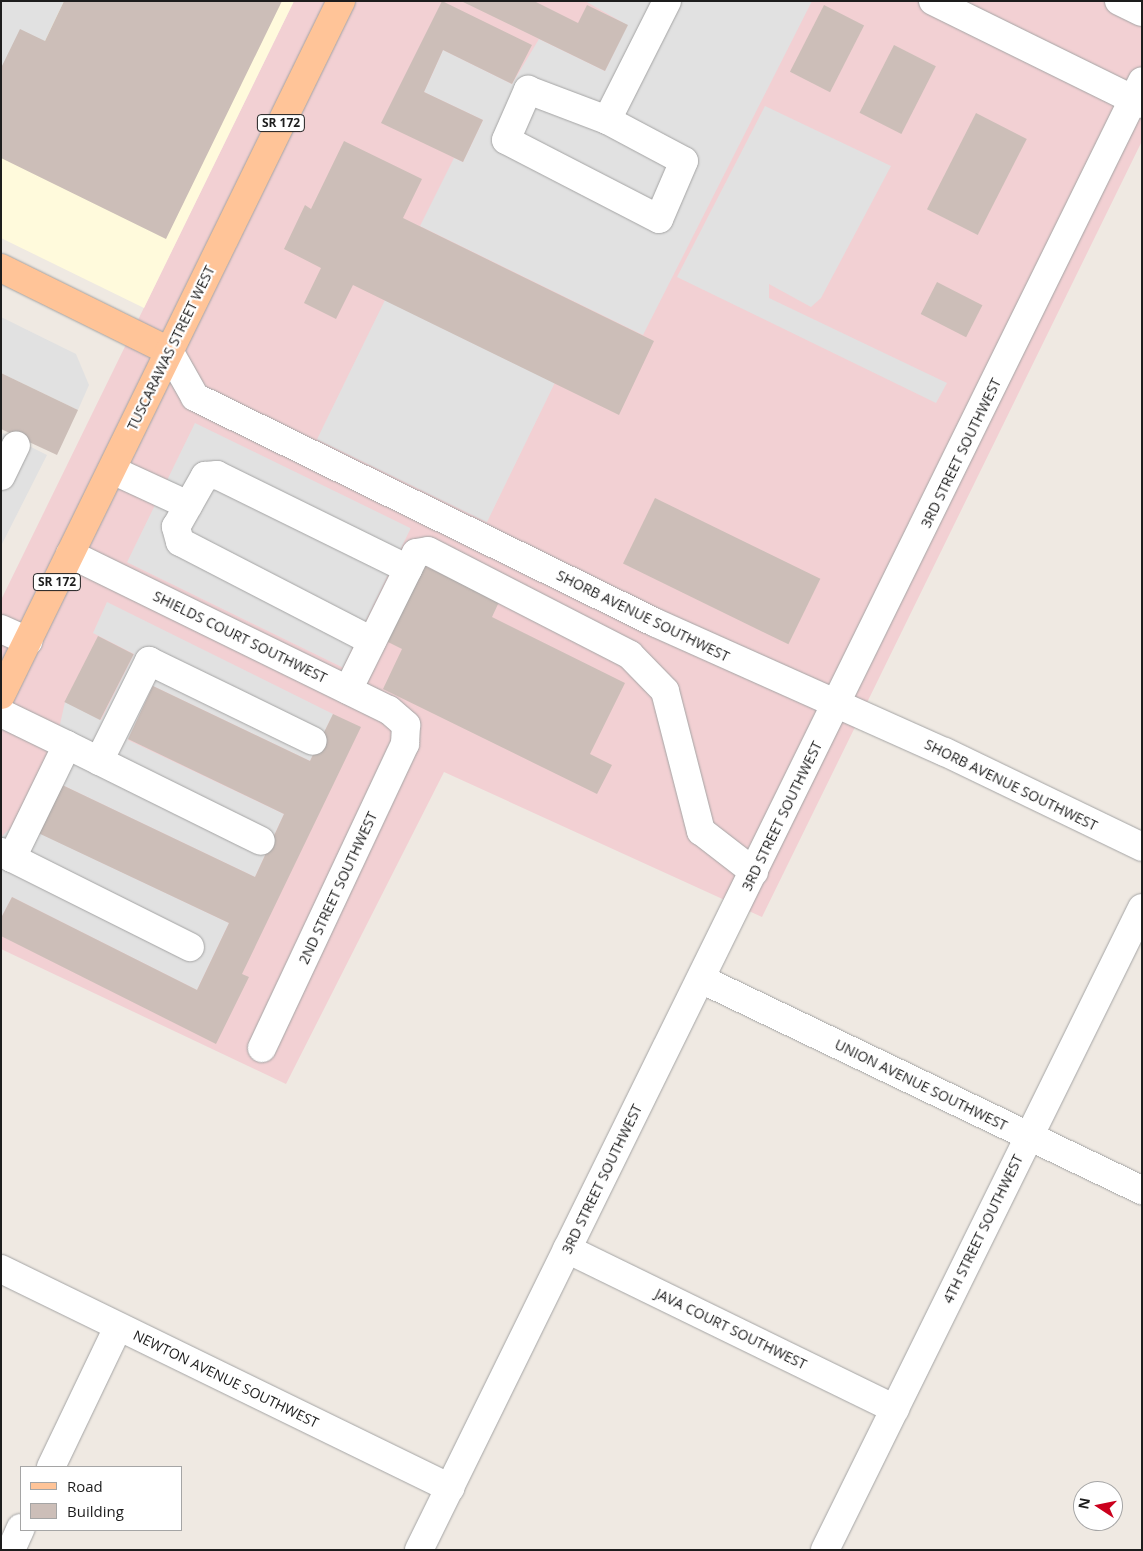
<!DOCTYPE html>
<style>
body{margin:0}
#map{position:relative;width:1143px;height:1551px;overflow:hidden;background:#efe9e2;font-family:"Open Sans",sans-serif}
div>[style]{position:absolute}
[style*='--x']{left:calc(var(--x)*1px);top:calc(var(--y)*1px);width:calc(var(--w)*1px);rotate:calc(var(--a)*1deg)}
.commercial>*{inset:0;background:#f2d0d3}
.education>*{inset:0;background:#fffadc}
.parking>*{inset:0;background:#e1e1e1;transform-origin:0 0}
.building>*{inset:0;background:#ccbeb8;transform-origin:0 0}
.roads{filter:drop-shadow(0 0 1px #a4a4a4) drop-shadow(0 0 1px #a4a4a4)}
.minor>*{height:28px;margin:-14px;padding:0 14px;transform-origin:14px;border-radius:14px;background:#fff}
.major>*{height:28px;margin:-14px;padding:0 14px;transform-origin:14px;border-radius:14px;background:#ffc498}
span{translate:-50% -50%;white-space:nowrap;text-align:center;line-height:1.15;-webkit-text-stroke:4.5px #fff;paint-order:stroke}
.shield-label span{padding:1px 4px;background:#fff;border:1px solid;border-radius:4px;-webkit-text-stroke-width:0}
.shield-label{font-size:12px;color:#1d1d1d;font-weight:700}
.street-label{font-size:14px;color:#1d1d1d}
.frame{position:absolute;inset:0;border:2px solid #1d1d1d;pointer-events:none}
.legend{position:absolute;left:20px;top:1466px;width:162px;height:65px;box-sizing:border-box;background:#fff;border:1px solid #a5a5a5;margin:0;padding:6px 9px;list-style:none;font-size:15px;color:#1d1d1d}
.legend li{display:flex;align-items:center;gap:10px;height:25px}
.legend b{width:25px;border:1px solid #a5a5a5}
.north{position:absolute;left:1073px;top:1481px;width:50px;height:50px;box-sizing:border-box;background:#fff;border:1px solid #a5a5a5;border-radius:50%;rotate:281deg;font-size:14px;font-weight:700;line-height:20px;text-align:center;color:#1d1d1d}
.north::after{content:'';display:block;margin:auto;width:18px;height:22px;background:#cb001d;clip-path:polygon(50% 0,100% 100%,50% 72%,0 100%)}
</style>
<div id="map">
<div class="commercial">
<i style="clip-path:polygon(294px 1px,1142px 1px,1142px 141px,762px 917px,444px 772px,286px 1084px,1px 949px,1px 600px)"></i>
</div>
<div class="education">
<i style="clip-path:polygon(1px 1px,294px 1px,144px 308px,1px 238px)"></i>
</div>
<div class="parking">
<i style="clip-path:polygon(1px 1px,64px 1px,45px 41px,1px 68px)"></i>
<i style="clip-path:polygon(585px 1px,812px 1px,643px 335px,420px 226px,454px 158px,463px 162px,483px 120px,424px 92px,443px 50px,512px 84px,539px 39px,605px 71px,627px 25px)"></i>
<i style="clip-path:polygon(765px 106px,891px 166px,821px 298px,811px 307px,769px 284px,769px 298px,947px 383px,936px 403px,677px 277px)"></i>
<i style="left:385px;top:300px;width:189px;height:155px;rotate:26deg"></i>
<i style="clip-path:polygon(1px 317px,76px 354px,89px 385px,78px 410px,1px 373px)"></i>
<i style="left:195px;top:423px;width:240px;height:155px;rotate:26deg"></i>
<i style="clip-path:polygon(3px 433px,47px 455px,1px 546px,1px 437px)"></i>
<i style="clip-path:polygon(107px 602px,333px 714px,310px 761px,153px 686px,128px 740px,284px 814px,255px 877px,58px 783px,35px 831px,229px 923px,197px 990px,12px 897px,1px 918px,1px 837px,16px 823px,58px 733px,65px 702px,101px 720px,134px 654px,93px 633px)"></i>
</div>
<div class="building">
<i style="clip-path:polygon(64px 1px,282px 1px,166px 239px,1px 158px,1px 68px,20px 29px,45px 41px)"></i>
<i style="clip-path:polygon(442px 1px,532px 45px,512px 84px,443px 50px,424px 92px,483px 120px,463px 162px,381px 123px)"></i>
<i style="clip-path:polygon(461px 1px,534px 1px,578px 23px,587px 5px,628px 25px,605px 71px)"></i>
<i style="left:824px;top:5px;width:45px;height:75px;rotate:27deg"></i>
<i style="left:894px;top:45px;width:47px;height:76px;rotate:27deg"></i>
<i style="left:976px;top:113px;width:57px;height:108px;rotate:27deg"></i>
<i style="clip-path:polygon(344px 141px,422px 179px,403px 218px,654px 341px,619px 415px,353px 285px,336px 319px,304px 303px,321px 268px,284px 249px,305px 205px,311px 209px)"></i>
<i style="left:937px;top:282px;width:51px;height:36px;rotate:27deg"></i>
<i style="clip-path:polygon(1px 373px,78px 410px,57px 455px,1px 429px)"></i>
<i style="left:655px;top:498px;width:184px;height:73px;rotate:26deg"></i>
<i style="clip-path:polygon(423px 565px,499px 602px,492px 617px,625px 683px,590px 754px,612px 765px,597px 794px,383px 689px,402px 649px,386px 641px)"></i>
<i style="left:98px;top:636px;width:40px;height:74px;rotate:27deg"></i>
<i style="clip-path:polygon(153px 686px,310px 761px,333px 714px,361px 727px,242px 974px,249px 977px,216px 1044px,1px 936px,1px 918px,12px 897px,197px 990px,229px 923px,34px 831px,58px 783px,255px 877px,284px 814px,128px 739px)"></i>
</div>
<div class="roads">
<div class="minor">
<i style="--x:933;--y:1;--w:233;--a:26.2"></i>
<i style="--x:1119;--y:1;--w:25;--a:26"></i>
<i style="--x:528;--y:90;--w:85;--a:20.8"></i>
<i style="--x:607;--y:120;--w:87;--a:28"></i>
<i style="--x:684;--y:161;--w:63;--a:113.3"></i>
<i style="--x:659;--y:219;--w:172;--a:-152.7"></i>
<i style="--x:506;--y:140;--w:55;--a:-66.3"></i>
<i style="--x:607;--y:120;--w:133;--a:-63.2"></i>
<i style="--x:169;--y:351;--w:53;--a:60.5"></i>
<i style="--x:195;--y:397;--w:513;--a:26.12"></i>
<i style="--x:656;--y:623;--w:316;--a:24.1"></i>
<i style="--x:945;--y:752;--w:219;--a:25.7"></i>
<i style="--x:112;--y:470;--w:84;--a:24.7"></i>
<i style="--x:1;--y:476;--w:34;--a:-64"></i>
<i style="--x:70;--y:554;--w:355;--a:26.1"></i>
<i style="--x:389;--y:710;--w:23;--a:41"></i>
<i style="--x:406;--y:725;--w:19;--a:93"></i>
<i style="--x:405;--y:744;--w:336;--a:115.2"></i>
<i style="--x:1;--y:629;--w:30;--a:24"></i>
<i style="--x:372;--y:641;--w:216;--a:-152.7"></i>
<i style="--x:180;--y:542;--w:16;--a:-105"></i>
<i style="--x:176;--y:527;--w:59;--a:-60.4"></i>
<i style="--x:205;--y:476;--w:12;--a:-5"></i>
<i style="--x:217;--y:475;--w:213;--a:26.2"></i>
<i style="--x:348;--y:690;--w:153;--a:-63.6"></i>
<i style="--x:416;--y:553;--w:12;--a:-9"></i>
<i style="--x:428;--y:551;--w:227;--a:27.2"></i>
<i style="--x:630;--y:655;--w:50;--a:45.8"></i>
<i style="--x:665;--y:691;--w:145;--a:75.6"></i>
<i style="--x:701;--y:831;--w:67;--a:37.7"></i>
<i style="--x:1;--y:713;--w:73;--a:25.9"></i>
<i style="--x:67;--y:745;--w:126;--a:116"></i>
<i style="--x:12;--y:858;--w:13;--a:-151"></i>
<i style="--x:67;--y:745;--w:216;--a:26.3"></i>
<i style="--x:99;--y:761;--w:112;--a:-63.4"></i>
<i style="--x:149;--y:661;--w:182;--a:26"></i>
<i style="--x:12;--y:858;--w:199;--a:26.6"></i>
<i style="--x:701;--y:979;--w:489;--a:25.6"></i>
<i style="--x:567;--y:1249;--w:365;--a:26"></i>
<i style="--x:1;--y:1269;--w:500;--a:26"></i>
<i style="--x:51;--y:1467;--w:155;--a:-64.4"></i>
<i style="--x:11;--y:1550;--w:24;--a:-66"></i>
<i style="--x:419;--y:1550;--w:1637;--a:-63.79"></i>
<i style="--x:825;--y:1550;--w:716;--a:-63.72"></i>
</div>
<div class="major">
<i style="--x:1;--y:268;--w:187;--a:26.3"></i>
<i style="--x:1;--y:695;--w:773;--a:-63.9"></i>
</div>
</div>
<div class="shield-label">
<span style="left:281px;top:123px">SR 172</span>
<span style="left:57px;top:582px">SR 172</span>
</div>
<div class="street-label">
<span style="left:171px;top:348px;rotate:-64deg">TUSCARAWAS STREET WEST</span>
<span style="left:961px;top:453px;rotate:-64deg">3RD STREET SOUTHWEST</span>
<span style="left:643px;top:616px;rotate:26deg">SHORB AVENUE SOUTHWEST</span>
<span style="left:240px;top:637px;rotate:26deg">SHIELDS COURT SOUTHWEST</span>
<span style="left:1011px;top:785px;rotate:26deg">SHORB AVENUE SOUTHWEST</span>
<span style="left:782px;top:816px;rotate:-64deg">3RD STREET SOUTHWEST</span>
<span style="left:338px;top:888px;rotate:-65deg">2ND STREET SOUTHWEST</span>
<span style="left:921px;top:1085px;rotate:26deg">UNION AVENUE SOUTHWEST</span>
<span style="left:602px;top:1179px;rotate:-64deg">3RD STREET SOUTHWEST</span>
<span style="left:983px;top:1229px;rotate:-64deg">4TH STREET SOUTHWEST</span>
<span style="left:731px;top:1329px;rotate:26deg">JAVA COURT SOUTHWEST</span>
<span style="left:226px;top:1379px;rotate:26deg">NEWTON AVENUE SOUTHWEST</span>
</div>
<div class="frame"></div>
<ul class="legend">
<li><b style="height:6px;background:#ffc498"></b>Road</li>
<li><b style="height:14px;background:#ccbeb8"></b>Building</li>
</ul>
<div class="north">N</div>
</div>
